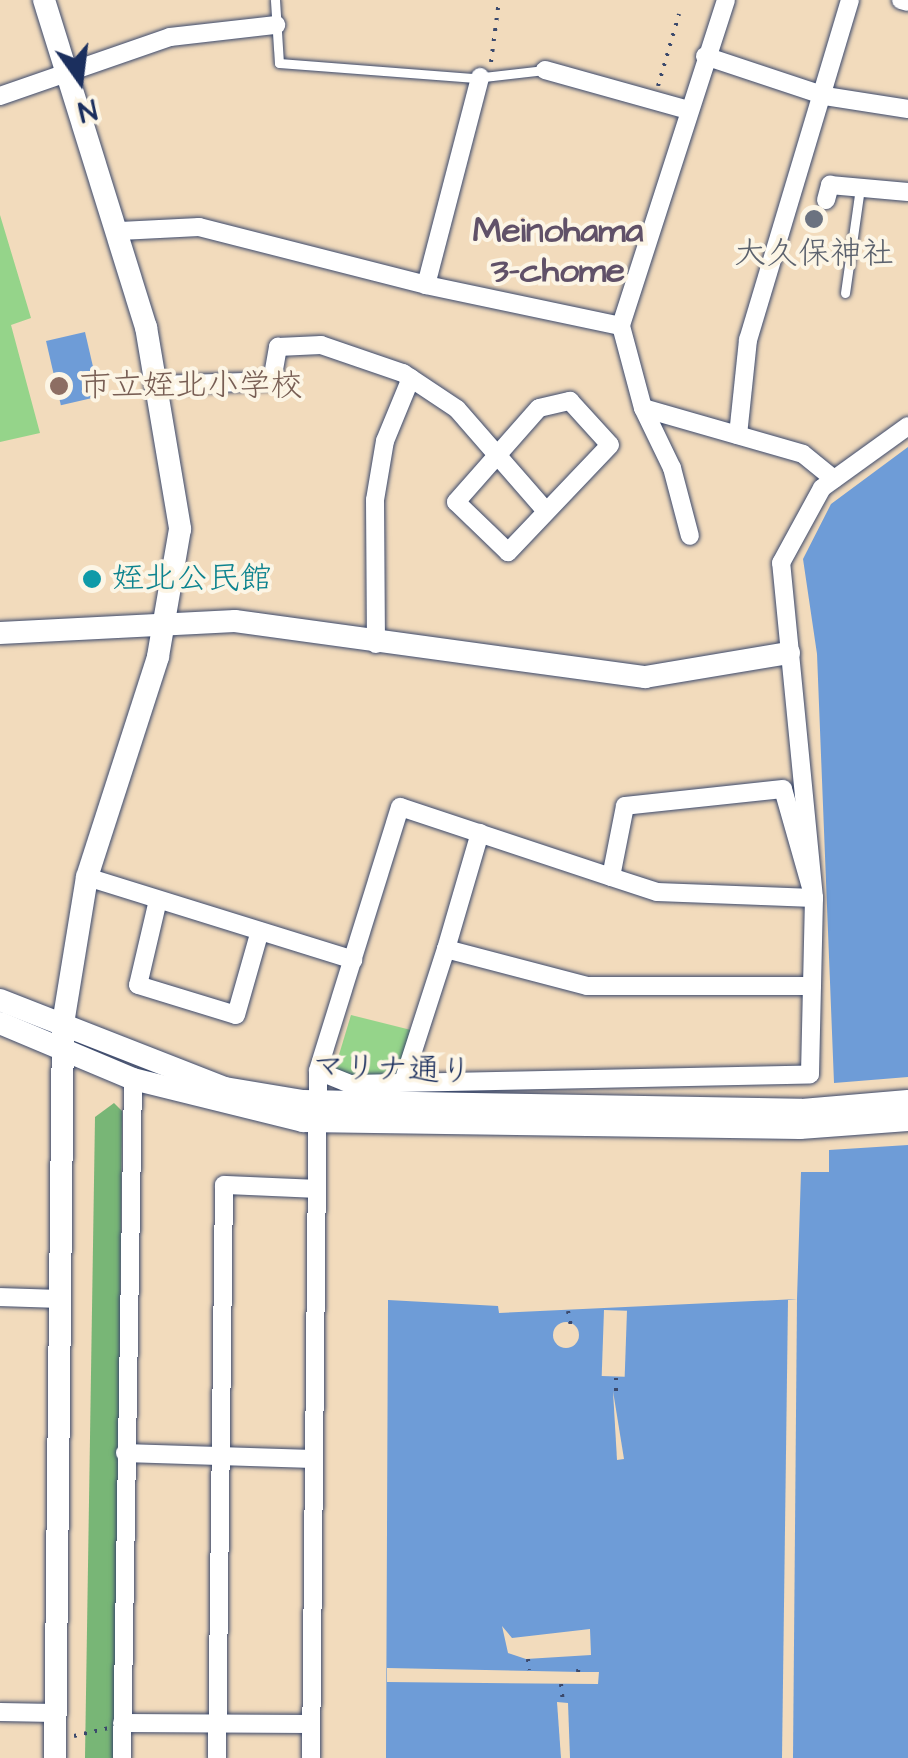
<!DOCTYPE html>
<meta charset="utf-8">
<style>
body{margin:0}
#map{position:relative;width:908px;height:1758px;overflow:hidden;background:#f2dbbc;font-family:"Architects Daughter","Klee One",sans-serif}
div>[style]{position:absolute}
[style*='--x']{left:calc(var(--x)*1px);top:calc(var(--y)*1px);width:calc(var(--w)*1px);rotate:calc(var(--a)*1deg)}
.green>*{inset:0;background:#95d48a}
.forest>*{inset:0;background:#78b676}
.water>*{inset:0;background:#6e9cd7;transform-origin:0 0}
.pier>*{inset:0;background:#f2dbbc;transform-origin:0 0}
.round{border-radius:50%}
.path>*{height:4px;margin-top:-2px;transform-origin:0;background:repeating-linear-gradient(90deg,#3b496c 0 2.5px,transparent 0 10.5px)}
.roads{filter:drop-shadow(0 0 2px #3b496c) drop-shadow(0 0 2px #3b496c)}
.lane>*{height:9px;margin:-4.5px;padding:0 4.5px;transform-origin:4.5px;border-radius:4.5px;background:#fff}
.street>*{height:18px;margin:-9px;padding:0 9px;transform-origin:9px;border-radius:9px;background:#fff}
.secondary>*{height:22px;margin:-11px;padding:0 11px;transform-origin:11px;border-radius:11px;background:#fff}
.dots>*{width:28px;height:28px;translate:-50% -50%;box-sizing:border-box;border:5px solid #fcf5e5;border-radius:50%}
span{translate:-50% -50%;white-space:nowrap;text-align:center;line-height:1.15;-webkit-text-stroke:8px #fcf5e5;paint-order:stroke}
.worship-label{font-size:32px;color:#5b616d}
.education-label{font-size:32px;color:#785e54}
.left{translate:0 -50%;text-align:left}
.culture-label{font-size:32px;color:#0d838f}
.street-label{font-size:32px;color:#1b2f5e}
.neighbourhood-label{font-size:35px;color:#605168;font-weight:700}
.north{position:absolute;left:30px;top:30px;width:100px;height:100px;-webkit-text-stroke:8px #fcf5e5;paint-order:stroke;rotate:166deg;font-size:28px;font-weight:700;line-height:40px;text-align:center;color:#1b2f5e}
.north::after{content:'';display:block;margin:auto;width:35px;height:45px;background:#1b2f5e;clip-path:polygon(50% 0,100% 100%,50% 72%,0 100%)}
</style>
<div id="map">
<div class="green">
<i style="clip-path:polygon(0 215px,31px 318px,11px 325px,40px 433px,0 442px)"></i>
<i style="clip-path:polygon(351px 1015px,411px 1030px,396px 1077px,345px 1078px,335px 1068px)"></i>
</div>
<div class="forest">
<i style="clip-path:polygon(114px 1103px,122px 1111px,116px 1758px,85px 1758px,95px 1117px)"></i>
</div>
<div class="water">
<i style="left:85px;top:332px;width:66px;height:40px;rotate:77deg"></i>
<i style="clip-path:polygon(908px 447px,908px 1077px,834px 1083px,817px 654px,803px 559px,831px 504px)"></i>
<i style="clip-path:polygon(908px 1145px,908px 1758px,386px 1758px,388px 1300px,498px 1306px,499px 1313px,797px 1299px,801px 1172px,829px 1172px,829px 1150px)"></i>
</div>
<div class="pier">
<i style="clip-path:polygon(797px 1299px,793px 1758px,782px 1758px,788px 1300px)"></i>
<i style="left:604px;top:1310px;width:23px;height:66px;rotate:2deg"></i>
<i class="round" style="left:553px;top:1322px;width:26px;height:26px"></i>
<i style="clip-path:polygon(613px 1391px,624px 1459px,617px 1460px)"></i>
<i style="clip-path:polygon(502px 1626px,512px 1638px,590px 1629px,591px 1655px,526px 1659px,508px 1653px)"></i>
<i style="clip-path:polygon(387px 1668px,581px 1672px,599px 1672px,598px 1684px,387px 1682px)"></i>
<i style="clip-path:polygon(557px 1702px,568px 1703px,570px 1758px,561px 1758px)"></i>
</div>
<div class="path">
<i style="--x:491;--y:62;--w:63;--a:-82.6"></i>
<i style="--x:658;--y:86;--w:75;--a:-73.7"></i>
<i style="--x:568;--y:1311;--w:15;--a:79"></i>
<i style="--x:616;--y:1378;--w:13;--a:90"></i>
<i style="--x:528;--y:1659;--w:11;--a:85"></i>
<i style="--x:578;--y:1672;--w:10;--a:-84"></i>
<i style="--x:561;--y:1684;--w:18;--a:84"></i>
<i style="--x:74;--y:1736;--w:35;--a:-13"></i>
</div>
<div class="roads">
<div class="lane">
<i style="--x:275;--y:0;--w:63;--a:86.4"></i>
<i style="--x:279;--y:63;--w:197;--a:4.4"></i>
<i style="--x:475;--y:78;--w:70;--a:-6.5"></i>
<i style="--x:845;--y:293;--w:106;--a:-81.9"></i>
</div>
<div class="street">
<i style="--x:726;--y:0;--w:342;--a:107.9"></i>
<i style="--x:621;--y:326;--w:85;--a:75"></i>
<i style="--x:643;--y:408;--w:166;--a:16"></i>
<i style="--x:803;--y:454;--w:40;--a:39"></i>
<i style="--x:901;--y:0;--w:7;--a:16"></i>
<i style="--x:705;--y:56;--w:126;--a:18.4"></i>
<i style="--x:825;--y:96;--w:84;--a:8.9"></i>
<i style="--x:545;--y:70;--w:145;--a:15.6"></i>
<i style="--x:0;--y:96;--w:180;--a:-19.1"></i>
<i style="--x:170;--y:37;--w:107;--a:-6.5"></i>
<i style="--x:826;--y:200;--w:16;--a:-75"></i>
<i style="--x:830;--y:185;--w:78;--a:5.1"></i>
<i style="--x:120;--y:231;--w:79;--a:-2.9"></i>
<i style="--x:199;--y:227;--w:234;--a:14.3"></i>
<i style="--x:426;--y:285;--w:215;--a:-75.4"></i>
<i style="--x:426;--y:285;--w:199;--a:11.9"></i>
<i style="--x:159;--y:385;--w:113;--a:-2"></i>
<i style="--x:272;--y:381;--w:35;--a:-80"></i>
<i style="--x:278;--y:347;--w:43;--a:-2.7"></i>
<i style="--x:321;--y:345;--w:87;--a:18.9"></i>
<i style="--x:403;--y:373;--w:65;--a:33.7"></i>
<i style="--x:457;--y:409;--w:134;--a:48.9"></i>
<i style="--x:570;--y:401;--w:59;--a:47.7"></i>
<i style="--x:610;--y:445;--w:148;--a:133.6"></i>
<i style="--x:508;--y:552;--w:72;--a:-136.1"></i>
<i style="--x:456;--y:502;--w:125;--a:-48.6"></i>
<i style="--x:539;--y:408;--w:32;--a:-13"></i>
<i style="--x:643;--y:408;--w:67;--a:64.2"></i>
<i style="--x:672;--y:468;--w:70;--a:75.2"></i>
<i style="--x:738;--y:435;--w:96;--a:-84"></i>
<i style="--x:748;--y:340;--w:355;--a:-73.3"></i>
<i style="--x:376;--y:644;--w:144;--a:-90.4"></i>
<i style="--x:375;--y:500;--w:60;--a:-80.4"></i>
<i style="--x:385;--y:441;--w:68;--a:-67.6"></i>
<i style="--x:87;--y:877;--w:279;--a:17.3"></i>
<i style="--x:611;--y:877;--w:48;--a:18.1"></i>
<i style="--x:657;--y:892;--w:157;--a:2.2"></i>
<i style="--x:814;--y:898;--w:337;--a:-95.6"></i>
<i style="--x:781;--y:563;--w:85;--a:-61.3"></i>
<i style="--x:822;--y:488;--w:106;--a:-35.8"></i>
<i style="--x:158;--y:900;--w:87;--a:103.2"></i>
<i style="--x:138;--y:985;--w:102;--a:17"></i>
<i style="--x:236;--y:1015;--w:87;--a:-74.1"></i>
<i style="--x:446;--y:949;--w:121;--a:-73.7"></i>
<i style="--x:403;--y:1082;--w:140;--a:-72.1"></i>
<i style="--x:446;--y:949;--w:146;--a:14.7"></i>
<i style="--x:587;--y:986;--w:225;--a:0"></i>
<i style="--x:0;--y:1297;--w:59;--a:1.9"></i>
<i style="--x:125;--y:1453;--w:187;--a:1.8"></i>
<i style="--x:0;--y:1712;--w:55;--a:1"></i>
<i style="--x:122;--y:1723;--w:189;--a:0.3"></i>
<i style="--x:122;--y:1758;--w:679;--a:-89.07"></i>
<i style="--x:217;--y:1758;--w:573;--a:-89.3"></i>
<i style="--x:224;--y:1185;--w:91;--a:2.5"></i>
<i style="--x:311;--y:1758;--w:687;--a:-89.42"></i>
<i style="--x:318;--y:1071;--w:35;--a:22"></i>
<i style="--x:351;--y:1084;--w:459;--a:-1.2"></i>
<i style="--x:810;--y:1074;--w:176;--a:-88.7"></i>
<i style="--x:814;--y:898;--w:113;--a:-105.9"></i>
<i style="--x:783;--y:789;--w:159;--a:173.9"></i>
<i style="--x:625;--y:806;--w:72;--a:101.2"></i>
<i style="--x:611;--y:877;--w:222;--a:-161.6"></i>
<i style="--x:400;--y:807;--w:276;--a:107.3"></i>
</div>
<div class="secondary">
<i style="--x:44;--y:0;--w:343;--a:72.7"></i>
<i style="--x:146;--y:327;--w:205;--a:80.4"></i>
<i style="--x:180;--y:529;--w:130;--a:99.8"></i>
<i style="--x:158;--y:657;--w:231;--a:107.9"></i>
<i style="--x:87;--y:877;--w:149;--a:99.3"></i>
<i style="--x:63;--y:1024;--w:734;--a:90.62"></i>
<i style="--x:0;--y:633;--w:235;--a:-2.9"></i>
<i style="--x:235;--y:621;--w:414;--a:7.8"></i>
<i style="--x:645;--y:677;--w:146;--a:-9.5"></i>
<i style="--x:0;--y:1000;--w:242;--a:21.4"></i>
<i style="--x:225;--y:1088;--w:79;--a:9.5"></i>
<i style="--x:303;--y:1101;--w:497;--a:1"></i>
<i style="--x:800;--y:1110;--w:108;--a:-4.8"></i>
<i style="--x:0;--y:1023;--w:144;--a:22.8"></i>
<i style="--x:133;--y:1079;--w:175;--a:13.9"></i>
<i style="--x:303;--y:1121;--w:497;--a:0.8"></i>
<i style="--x:800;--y:1128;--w:108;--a:-4.2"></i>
</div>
</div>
<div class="dots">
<i style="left:814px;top:219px;background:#6b7280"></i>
<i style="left:59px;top:386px;background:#8d6e63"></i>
<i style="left:92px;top:579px;background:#0f9aa8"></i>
</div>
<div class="worship-label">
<span style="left:814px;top:254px">大久保神社</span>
</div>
<div class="education-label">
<span class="left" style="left:79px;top:386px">市立姪北小学校</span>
</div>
<div class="culture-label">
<span class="left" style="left:112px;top:579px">姪北公民館</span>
</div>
<div class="street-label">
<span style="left:392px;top:1070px;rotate:2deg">マリナ通り</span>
</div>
<div class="neighbourhood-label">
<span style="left:558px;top:251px">Meinohama<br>3-chome</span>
</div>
<div class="north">N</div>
</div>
